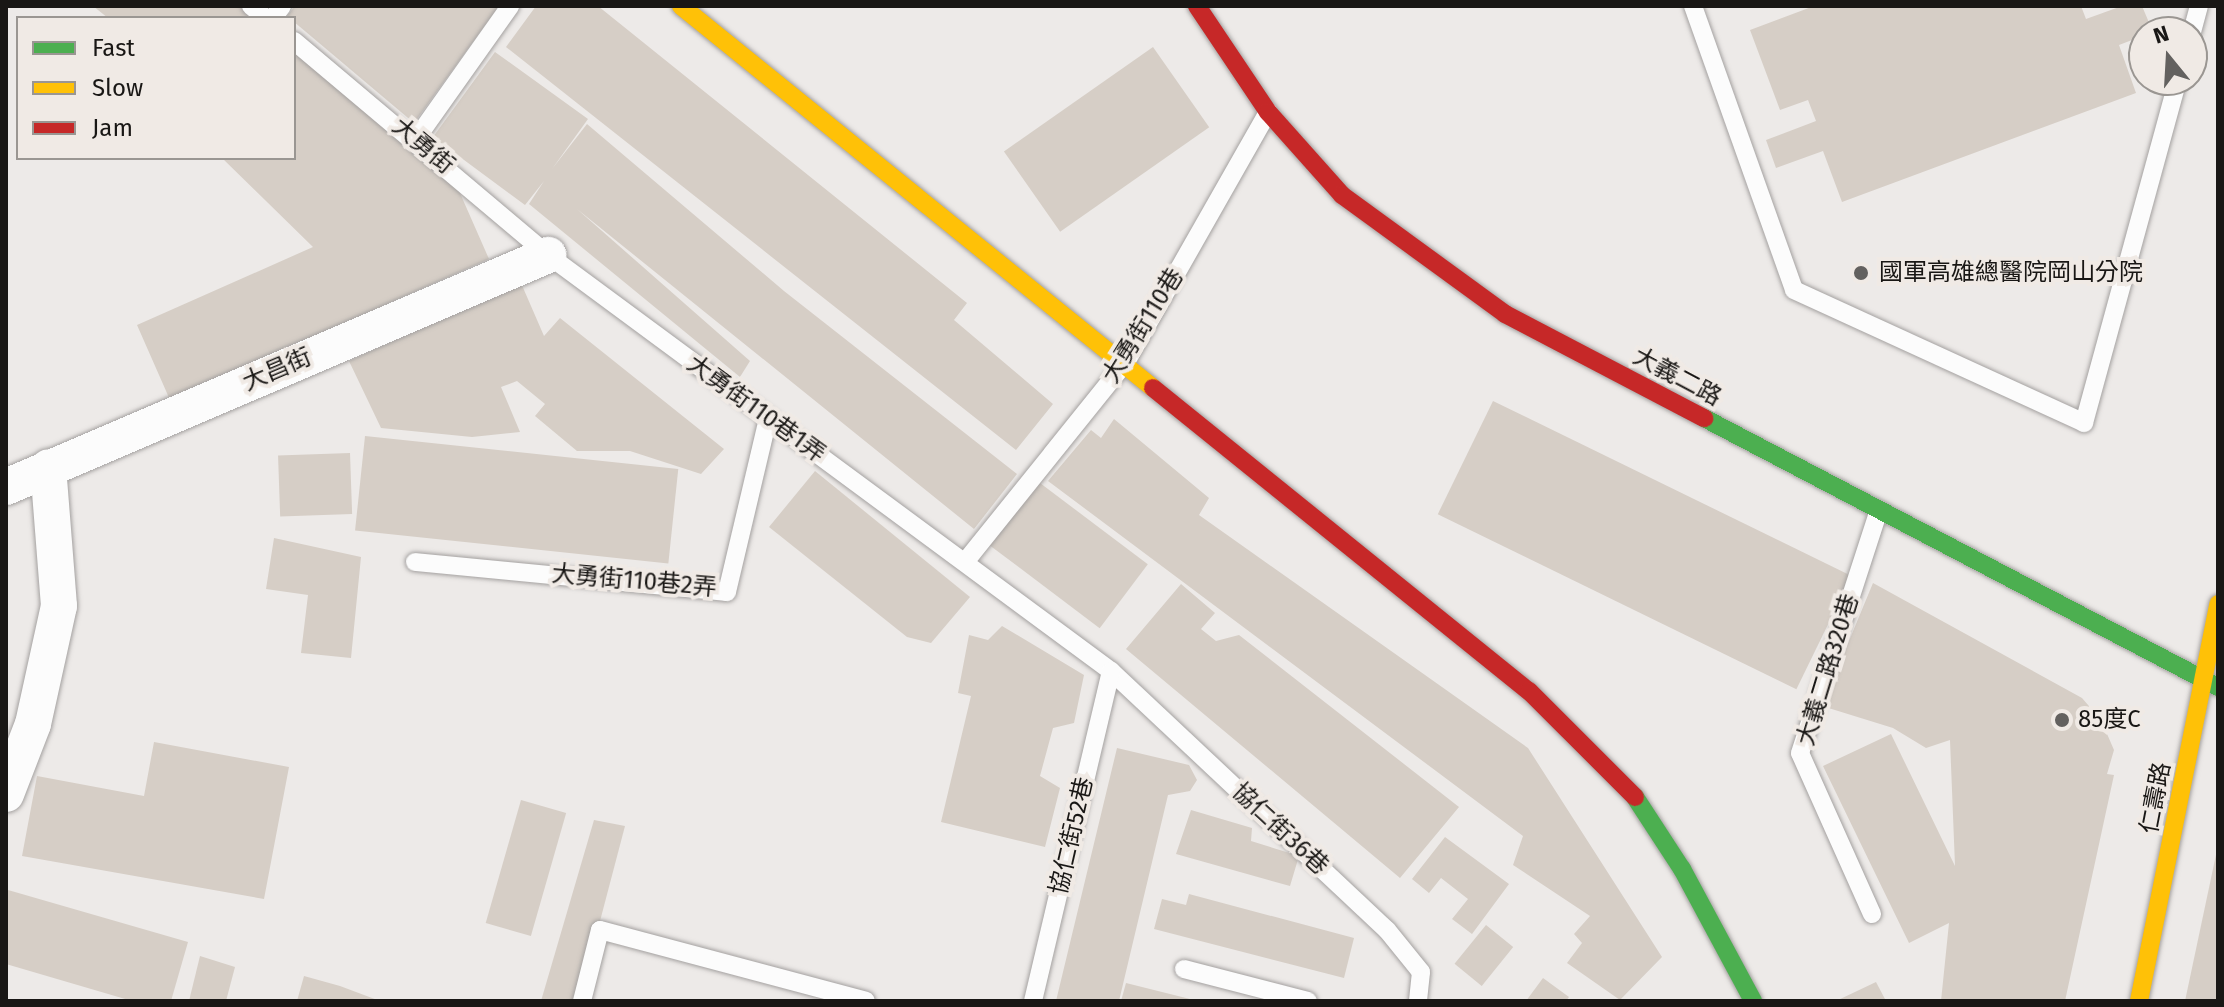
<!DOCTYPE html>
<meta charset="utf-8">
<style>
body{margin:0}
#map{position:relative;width:2224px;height:1007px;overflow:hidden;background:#edeae8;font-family:"Fira Sans","Noto Sans TC",sans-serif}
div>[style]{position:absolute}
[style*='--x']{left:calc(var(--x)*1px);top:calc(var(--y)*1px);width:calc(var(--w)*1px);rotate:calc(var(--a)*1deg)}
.building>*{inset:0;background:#d6cec6;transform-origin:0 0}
.roads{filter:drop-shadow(0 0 2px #a4a1a0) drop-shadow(0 0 2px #a4a1a0)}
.lane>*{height:18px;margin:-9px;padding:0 9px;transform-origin:9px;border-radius:9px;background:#fcfcfc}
.street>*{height:36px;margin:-18px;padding:0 18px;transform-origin:18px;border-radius:18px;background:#fcfcfc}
.fast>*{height:18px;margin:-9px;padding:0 9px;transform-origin:9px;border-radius:9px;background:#4caf50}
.slow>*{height:18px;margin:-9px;padding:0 9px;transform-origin:9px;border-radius:9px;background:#ffc107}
.jam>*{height:18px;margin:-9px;padding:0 9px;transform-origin:9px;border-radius:9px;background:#c62828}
.dots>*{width:22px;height:22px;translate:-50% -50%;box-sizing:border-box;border:4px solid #f0eae5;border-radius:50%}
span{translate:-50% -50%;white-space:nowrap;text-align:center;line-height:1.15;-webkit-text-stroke:8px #f0eae5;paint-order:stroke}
.street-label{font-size:24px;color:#191715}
.poi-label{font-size:24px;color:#191715}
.left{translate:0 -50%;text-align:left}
.frame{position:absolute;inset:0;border:8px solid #191715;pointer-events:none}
.legend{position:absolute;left:16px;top:16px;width:280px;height:144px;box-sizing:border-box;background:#f0eae5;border:2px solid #9a9692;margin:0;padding:10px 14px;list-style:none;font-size:24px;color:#191715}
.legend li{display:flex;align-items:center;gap:16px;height:40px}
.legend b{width:40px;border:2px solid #9a9692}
.north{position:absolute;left:2128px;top:16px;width:80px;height:80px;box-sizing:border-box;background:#f0eae5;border:2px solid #9a9692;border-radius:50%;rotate:342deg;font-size:22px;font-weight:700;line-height:32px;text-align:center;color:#191715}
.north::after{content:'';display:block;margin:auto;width:28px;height:36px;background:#63615f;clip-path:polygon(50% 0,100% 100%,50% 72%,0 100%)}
</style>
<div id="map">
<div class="building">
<i style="clip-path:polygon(93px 6px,239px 6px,254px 18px,108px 18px)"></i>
<i style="clip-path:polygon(295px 6px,499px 6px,414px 123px,287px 16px)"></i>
<i style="clip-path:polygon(536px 6px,598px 6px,967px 303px,954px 320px,1053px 404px,1016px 450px,506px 47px)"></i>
<i style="clip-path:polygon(1814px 6px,2081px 6px,2086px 19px,2122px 6px,2142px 6px,2153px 32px,2119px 45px,2136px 93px,1842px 202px,1823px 151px,1776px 168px,1766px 140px,1816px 121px,1808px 100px,1780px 110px,1750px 30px)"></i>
<i style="left:1153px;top:47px;width:98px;height:182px;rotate:55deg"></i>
<i style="clip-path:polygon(294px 51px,456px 184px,489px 259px,170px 400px,137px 325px,313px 247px,222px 158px,294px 158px)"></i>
<i style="clip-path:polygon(495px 52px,588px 119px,552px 169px,587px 124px,784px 291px,1017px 474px,974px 529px,577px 209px,750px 361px,740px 377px,529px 204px,544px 181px,525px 205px,433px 137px)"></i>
<i style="clip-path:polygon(521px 283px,544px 336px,560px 318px,724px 449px,701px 474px,630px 451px,577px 451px,535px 416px,545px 404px,517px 381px,501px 387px,520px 432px,472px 437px,381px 428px,349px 361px)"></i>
<i style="left:1493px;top:401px;width:399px;height:126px;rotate:26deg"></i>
<i style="clip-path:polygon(1114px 419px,1209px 498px,1199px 515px,1528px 748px,1662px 957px,1620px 1000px,1567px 963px,1582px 943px,1574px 934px,1590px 916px,1513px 865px,1523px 836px,1048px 481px,1091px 430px,1101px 438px)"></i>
<i style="left:365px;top:436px;width:315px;height:95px;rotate:6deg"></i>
<i style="left:350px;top:453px;width:61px;height:72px;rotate:88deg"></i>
<i style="clip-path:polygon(815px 471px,970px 597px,931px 643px,907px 637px,769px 527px)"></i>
<i style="left:1036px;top:480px;width:140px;height:80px;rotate:37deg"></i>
<i style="clip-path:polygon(274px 538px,361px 557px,351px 658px,301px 653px,308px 595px,266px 589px)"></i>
<i style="clip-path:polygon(1873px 583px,2082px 698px,2101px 720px,2114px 750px,2107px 774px,2114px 775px,2065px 1001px,1941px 1001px,1949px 923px,1909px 943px,1823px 766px,1891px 734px,1955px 866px,1950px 740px,1926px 748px,1893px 728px,1822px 706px)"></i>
<i style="clip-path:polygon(1181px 584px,1215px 613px,1201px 629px,1216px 641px,1239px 635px,1459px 807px,1400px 878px,1126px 649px)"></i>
<i style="clip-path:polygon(1002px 626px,1084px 675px,1074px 723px,1053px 728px,1040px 776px,1060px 788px,1045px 847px,941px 822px,971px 696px,958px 693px,969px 635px,988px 640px)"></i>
<i style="clip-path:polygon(154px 742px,289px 767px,264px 899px,22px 856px,37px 776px,144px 796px)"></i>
<i style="clip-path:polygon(1117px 748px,1189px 765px,1197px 780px,1190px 791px,1168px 795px,1119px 1001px,1056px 1001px)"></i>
<i style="left:521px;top:800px;width:47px;height:128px;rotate:16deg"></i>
<i style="clip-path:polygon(1191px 810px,1252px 828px,1251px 841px,1299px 856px,1290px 886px,1176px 854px)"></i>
<i style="clip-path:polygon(594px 820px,625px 826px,579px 1001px,541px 1001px)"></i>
<i style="clip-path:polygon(1445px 837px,1509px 884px,1472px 934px,1452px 919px,1468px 899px,1441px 878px,1429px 893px,1412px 879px)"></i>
<i style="clip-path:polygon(2217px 850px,2218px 1001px,2185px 1001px)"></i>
<i style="clip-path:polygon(8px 890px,188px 942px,171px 1001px,132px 1001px,6px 964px)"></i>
<i style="clip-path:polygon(1189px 894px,1354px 938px,1344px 978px,1154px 929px,1162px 899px,1186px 905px)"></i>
<i style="left:1486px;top:925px;width:35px;height:50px;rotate:39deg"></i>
<i style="clip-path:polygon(200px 956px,235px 967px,226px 1001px,189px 1001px)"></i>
<i style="clip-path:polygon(304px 976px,340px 986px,380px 1001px,297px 1001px)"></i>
<i style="clip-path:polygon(1543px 978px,1569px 997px,1566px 1001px,1526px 1001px)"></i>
<i style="clip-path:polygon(1876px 982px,1886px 1001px,1836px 1001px)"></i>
<i style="clip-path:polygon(1126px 983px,1194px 1000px,1194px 1001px,1121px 1001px)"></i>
</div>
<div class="roads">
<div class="lane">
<i style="--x:251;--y:6;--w:19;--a:39"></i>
<i style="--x:1693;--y:6;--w:301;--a:70.4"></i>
<i style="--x:1794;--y:290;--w:319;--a:24.6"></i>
<i style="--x:2084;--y:423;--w:356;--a:-74.7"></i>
<i style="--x:273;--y:18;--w:15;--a:-53"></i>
<i style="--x:2192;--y:32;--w:27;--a:-75"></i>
<i style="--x:294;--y:41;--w:332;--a:40.1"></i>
<i style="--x:548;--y:255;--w:700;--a:36.46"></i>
<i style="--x:1111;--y:671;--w:378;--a:43.2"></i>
<i style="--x:1387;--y:930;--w:54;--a:51"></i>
<i style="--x:1421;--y:972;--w:29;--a:96"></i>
<i style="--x:416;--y:139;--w:163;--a:-54.7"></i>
<i style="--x:415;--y:562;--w:313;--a:5.5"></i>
<i style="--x:727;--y:592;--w:179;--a:-76.7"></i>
<i style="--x:965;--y:562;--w:257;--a:-51.2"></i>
<i style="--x:1126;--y:362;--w:288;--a:-60.4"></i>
<i style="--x:1872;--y:914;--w:176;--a:-114.1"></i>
<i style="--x:1800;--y:753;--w:256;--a:-72"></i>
<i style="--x:1184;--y:969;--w:128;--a:14.5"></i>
<i style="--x:582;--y:1001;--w:73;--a:-75.8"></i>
<i style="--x:600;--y:930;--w:275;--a:14.9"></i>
<i style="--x:1033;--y:1001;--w:339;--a:-76.7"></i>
</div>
<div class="street">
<i style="--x:6;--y:487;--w:590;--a:-23.17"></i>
<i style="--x:6;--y:794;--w:75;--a:-68.9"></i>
<i style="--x:33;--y:724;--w:121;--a:-77.6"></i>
<i style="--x:59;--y:606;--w:139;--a:-94.5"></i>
</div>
<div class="fast">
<i style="--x:1704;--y:418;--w:580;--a:27.63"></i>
<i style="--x:1635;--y:797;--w:86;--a:56.9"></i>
<i style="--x:1682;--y:869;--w:150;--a:61.7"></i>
</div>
<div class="slow">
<i style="--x:681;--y:6;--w:607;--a:38.98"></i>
<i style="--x:2139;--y:1001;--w:405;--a:-78.7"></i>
</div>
<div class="jam">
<i style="--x:1197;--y:6;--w:128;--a:56.2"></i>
<i style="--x:1268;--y:112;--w:111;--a:48.3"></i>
<i style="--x:1342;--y:195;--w:202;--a:36.1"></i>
<i style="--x:1505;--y:314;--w:225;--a:27.6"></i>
<i style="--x:1153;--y:388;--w:483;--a:38.9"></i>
<i style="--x:1529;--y:691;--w:150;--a:45"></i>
</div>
</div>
<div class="dots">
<i style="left:1861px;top:273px;background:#63615f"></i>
<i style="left:2062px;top:720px;background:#63615f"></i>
</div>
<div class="street-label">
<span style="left:423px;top:146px;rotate:40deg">大勇街</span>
<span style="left:1143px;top:326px;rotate:-58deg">大勇街110巷</span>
<span style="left:277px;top:370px;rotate:-23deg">大昌街</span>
<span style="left:1677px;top:377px;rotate:28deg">大義二路</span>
<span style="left:756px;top:409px;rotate:36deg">大勇街110巷1弄</span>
<span style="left:634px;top:581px;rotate:5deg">大勇街110巷2弄</span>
<span style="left:1828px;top:670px;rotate:-73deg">大義二路320巷</span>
<span style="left:2156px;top:798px;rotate:-79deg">仁壽路</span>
<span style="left:1280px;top:829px;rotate:43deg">協仁街36巷</span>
<span style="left:1072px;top:836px;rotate:-77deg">協仁街52巷</span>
</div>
<div class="poi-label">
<span class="left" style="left:1879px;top:273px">國軍高雄總醫院岡山分院</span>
<span class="left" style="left:2078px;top:720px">85度C</span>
</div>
<div class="frame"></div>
<ul class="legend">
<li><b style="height:10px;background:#4caf50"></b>Fast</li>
<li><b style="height:10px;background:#ffc107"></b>Slow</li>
<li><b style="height:10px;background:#c62828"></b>Jam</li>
</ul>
<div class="north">N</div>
</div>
